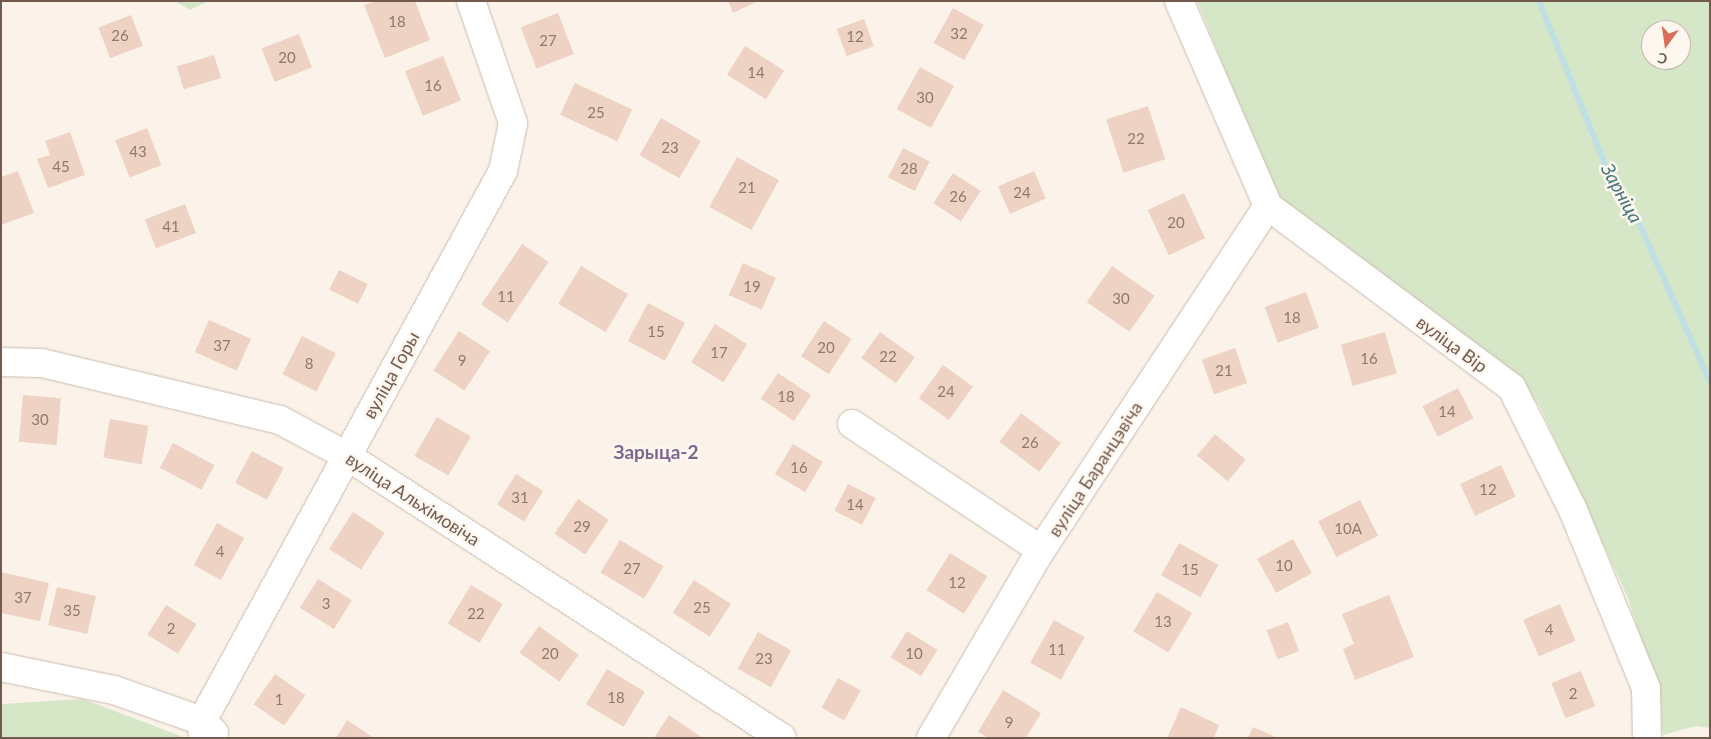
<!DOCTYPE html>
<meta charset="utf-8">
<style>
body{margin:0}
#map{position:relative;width:1711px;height:739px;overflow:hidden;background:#fbf3e9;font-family:Lato,sans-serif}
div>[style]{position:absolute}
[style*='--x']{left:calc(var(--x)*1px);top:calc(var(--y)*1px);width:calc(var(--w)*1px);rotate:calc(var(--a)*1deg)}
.green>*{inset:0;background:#d6e7c8}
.stream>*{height:6px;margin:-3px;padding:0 3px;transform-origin:3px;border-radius:3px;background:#bfdfe3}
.building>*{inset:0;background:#eed2c3;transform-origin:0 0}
.roads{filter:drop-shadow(0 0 1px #ccbbb0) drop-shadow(0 0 1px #ccbbb0)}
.minor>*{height:28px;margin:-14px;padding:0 14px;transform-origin:14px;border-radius:14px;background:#fff}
span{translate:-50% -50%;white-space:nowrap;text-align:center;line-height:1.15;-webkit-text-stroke:5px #fef7ef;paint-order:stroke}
.number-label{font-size:15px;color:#92786c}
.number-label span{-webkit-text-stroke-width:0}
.street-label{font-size:18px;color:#735a4f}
.water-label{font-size:19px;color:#47777d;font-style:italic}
.neighbourhood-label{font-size:19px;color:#7f668f;font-weight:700}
.frame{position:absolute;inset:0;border:2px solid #735a4f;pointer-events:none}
.north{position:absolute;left:1641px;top:20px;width:50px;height:50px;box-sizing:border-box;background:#fef7ef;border:1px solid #c6b8af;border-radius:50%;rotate:194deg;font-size:14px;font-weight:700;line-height:20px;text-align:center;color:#735a4f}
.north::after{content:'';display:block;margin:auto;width:18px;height:22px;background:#d96f59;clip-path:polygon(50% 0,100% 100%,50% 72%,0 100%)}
</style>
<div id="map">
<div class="green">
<i style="clip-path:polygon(174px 1px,209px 1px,190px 10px)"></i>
<i style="clip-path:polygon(evenodd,1197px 1px,1710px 1px,1710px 728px,1696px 726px,1663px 735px,1660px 700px,1628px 598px,1539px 405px,1492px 356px,1276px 195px,1197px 1px,1651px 30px,1681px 30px,1681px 60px,1651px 60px,1651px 30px)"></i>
<i style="clip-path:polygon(83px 699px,186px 738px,1px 738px,1px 704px)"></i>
</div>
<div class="stream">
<i style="--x:1539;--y:1;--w:192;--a:68"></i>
<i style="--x:1611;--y:179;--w:52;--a:57.5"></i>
<i style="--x:1639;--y:223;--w:174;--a:65.9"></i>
</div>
<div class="building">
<i style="clip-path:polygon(376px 1px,415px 1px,430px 40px,385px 58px,364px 5px)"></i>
<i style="clip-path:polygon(728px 1px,758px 1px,733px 13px)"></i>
<i style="left:953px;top:8px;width:35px;height:40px;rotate:29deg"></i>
<i style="left:558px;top:13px;width:44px;height:40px;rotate:69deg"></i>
<i style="left:131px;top:15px;width:33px;height:35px;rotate:69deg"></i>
<i style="left:864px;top:19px;width:29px;height:29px;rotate:70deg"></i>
<i style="left:299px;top:34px;width:36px;height:40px;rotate:69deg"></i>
<i style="left:745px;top:46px;width:46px;height:34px;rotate:32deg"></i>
<i style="left:214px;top:55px;width:24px;height:39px;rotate:73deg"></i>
<i style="left:443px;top:56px;width:48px;height:41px;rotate:68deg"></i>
<i style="left:920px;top:67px;width:39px;height:48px;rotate:29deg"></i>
<i style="left:575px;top:83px;width:63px;height:35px;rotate:25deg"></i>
<i style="left:1148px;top:106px;width:56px;height:44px;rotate:72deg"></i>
<i style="left:661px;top:118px;width:46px;height:43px;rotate:30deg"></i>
<i style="left:147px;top:128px;width:40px;height:34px;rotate:69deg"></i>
<i style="clip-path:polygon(70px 132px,85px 175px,48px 188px,37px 159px,50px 155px,45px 141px)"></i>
<i style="left:903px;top:148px;width:30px;height:33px;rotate:27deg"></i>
<i style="left:737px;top:157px;width:48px;height:57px;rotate:29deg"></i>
<i style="clip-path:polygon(18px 171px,34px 213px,1px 225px,1px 177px)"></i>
<i style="left:1034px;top:171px;width:30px;height:39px;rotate:67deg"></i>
<i style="left:953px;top:173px;width:33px;height:36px;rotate:33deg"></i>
<i style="left:1184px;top:193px;width:50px;height:40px;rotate:65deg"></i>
<i style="left:185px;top:204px;width:31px;height:43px;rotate:69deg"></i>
<i style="left:522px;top:244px;width:32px;height:73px;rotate:34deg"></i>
<i style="left:743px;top:263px;width:36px;height:35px;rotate:24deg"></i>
<i style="left:581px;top:266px;width:55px;height:44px;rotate:31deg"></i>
<i style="left:1112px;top:266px;width:52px;height:44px;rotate:35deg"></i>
<i style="left:339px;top:270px;width:32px;height:22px;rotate:26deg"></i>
<i style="left:1306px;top:292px;width:38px;height:44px;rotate:70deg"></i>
<i style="left:648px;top:303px;width:42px;height:43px;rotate:28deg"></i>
<i style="left:209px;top:320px;width:46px;height:35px;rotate:24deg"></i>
<i style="left:824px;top:321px;width:33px;height:42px;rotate:33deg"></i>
<i style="left:715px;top:324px;width:38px;height:45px;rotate:32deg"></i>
<i style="left:459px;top:331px;width:37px;height:47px;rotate:33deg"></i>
<i style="left:880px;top:332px;width:43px;height:32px;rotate:36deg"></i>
<i style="left:1385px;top:332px;width:43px;height:46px;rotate:74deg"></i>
<i style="left:302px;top:336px;width:38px;height:43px;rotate:27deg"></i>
<i style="left:1235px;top:348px;width:37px;height:35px;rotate:71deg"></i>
<i style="left:943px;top:365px;width:37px;height:41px;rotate:36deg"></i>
<i style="left:778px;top:373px;width:40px;height:31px;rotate:34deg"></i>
<i style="left:1458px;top:388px;width:34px;height:40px;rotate:63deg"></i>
<i style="left:23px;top:395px;width:38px;height:47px;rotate:5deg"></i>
<i style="left:1021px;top:413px;width:50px;height:36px;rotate:37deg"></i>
<i style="left:437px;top:417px;width:39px;height:45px;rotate:30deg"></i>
<i style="left:110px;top:419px;width:39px;height:39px;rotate:10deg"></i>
<i style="left:1215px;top:434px;width:40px;height:28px;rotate:40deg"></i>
<i style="left:173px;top:443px;width:47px;height:28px;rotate:28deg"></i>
<i style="left:793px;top:444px;width:35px;height:35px;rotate:31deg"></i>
<i style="left:252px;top:451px;width:36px;height:36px;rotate:28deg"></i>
<i style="left:1501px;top:465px;width:35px;height:45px;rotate:65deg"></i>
<i style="left:516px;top:474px;width:32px;height:36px;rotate:32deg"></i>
<i style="left:848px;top:484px;width:31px;height:30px;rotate:27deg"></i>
<i style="left:578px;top:499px;width:37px;height:42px;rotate:34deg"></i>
<i style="left:1360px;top:500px;width:40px;height:47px;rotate:63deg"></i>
<i style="left:353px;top:512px;width:38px;height:44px;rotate:33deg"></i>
<i style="left:217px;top:523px;width:31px;height:48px;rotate:29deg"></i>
<i style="left:1293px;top:539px;width:39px;height:41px;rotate:61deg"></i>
<i style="left:620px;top:540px;width:51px;height:38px;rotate:31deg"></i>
<i style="left:1179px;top:543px;width:45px;height:37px;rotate:29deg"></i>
<i style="left:950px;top:553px;width:44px;height:44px;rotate:32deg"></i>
<i style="clip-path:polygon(1px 572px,49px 583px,40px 621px,1px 613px)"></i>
<i style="left:318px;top:579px;width:40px;height:34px;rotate:32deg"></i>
<i style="left:694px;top:580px;width:44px;height:39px;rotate:33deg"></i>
<i style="left:471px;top:585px;width:37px;height:45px;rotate:31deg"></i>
<i style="left:57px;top:587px;width:40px;height:39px;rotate:13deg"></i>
<i style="left:1157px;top:592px;width:41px;height:46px;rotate:31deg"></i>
<i style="clip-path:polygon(1389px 595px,1414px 657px,1355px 680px,1343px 649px,1354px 644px,1342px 614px)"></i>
<i style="left:1560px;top:604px;width:40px;height:40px;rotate:67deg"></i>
<i style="left:166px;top:605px;width:36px;height:35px;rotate:32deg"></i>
<i style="left:1054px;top:620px;width:35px;height:49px;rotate:29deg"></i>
<i style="left:1288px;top:622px;width:31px;height:23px;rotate:69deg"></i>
<i style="left:539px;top:626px;width:49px;height:33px;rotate:36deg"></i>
<i style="left:907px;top:631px;width:36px;height:31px;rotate:32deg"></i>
<i style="left:758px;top:632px;width:38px;height:42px;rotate:29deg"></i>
<i style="left:607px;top:669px;width:44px;height:41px;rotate:31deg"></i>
<i style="left:1581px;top:671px;width:38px;height:32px;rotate:68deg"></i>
<i style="left:275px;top:674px;width:37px;height:37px;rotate:35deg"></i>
<i style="left:838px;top:678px;width:26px;height:34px;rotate:29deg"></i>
<i style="clip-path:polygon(1003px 690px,1041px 713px,1026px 738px,988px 738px,978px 732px)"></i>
<i style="clip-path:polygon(1181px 707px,1219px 725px,1214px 738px,1167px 738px)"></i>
<i style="clip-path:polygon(669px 715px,703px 738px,654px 738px)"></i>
<i style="clip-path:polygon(347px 720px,374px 738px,336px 738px)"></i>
<i style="clip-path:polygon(1253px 727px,1278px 738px,1248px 738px)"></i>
</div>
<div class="roads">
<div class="minor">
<i style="--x:1179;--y:1;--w:223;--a:66.5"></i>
<i style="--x:1268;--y:206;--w:304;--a:36.7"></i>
<i style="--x:1512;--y:388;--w:136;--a:63.4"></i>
<i style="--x:1573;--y:510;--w:192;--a:67.7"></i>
<i style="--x:1646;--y:688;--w:50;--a:88.9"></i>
<i style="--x:1;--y:362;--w:41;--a:1.4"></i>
<i style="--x:42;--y:363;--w:245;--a:13.5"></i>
<i style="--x:280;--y:420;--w:76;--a:28.2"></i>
<i style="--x:347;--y:456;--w:518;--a:32.95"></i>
<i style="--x:852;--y:424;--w:227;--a:33.7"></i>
<i style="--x:1;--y:667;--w:115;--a:11.5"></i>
<i style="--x:114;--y:690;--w:93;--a:19.4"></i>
<i style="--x:202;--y:721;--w:17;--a:45"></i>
<i style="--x:203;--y:738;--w:17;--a:-93"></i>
<i style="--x:202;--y:721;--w:627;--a:-61.31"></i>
<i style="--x:503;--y:171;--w:49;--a:-78.2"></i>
<i style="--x:513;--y:123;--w:129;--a:-109"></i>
<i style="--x:931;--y:738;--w:218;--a:-59.7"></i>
<i style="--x:1041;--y:550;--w:412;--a:-56.6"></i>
</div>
</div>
<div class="number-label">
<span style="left:397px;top:22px">18</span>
<span style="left:959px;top:34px">32</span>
<span style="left:120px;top:36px">26</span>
<span style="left:855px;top:37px">12</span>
<span style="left:548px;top:41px">27</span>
<span style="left:287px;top:58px">20</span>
<span style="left:756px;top:73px">14</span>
<span style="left:433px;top:86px">16</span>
<span style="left:925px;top:98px">30</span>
<span style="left:596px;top:113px">25</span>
<span style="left:1136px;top:139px">22</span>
<span style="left:670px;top:148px">23</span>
<span style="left:138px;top:152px">43</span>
<span style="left:61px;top:167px">45</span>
<span style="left:909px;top:169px">28</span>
<span style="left:747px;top:188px">21</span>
<span style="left:1022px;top:193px">24</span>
<span style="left:958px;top:197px">26</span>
<span style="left:1176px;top:223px">20</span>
<span style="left:171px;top:227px">41</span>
<span style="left:752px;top:287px">19</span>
<span style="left:506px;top:297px">11</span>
<span style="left:1121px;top:299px">30</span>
<span style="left:1292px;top:318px">18</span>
<span style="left:656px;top:332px">15</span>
<span style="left:222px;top:346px">37</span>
<span style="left:826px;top:348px">20</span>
<span style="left:719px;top:353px">17</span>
<span style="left:888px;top:357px">22</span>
<span style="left:1369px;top:359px">16</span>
<span style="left:462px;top:361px">9</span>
<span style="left:309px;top:364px">8</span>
<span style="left:1224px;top:371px">21</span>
<span style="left:946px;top:392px">24</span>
<span style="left:786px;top:397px">18</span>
<span style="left:1447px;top:412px">14</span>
<span style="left:40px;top:420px">30</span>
<span style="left:1030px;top:443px">26</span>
<span style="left:799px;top:468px">16</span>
<span style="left:1488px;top:490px">12</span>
<span style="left:520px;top:498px">31</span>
<span style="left:855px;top:505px">14</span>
<span style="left:582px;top:527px">29</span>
<span style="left:1348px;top:529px">10А</span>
<span style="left:220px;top:552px">4</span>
<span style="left:1284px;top:566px">10</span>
<span style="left:632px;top:569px">27</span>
<span style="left:1190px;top:570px">15</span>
<span style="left:957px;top:583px">12</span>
<span style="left:23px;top:598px">37</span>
<span style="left:326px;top:604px">3</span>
<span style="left:702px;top:608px">25</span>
<span style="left:72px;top:611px">35</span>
<span style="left:476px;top:614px">22</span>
<span style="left:1163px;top:622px">13</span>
<span style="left:171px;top:629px">2</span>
<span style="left:1549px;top:630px">4</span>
<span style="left:1057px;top:650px">11</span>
<span style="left:550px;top:654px">20</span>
<span style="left:914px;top:654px">10</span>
<span style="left:764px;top:659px">23</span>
<span style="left:1573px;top:694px">2</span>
<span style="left:616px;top:698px">18</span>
<span style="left:279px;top:700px">1</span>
<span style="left:1009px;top:723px">9</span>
</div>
<div class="street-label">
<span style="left:1452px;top:344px;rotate:36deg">вуліца Вір</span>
<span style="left:391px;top:375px;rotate:-61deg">вуліца Горы</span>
<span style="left:1095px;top:469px;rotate:-57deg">вуліца Баранцэвіча</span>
<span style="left:413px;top:499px;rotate:33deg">вуліца Альхімовіча</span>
</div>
<div class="water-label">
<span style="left:1622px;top:193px;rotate:61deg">Зарніца</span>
</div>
<div class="neighbourhood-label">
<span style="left:656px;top:452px">Зарыца-2</span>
</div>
<div class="frame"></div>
<div class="north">С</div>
</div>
